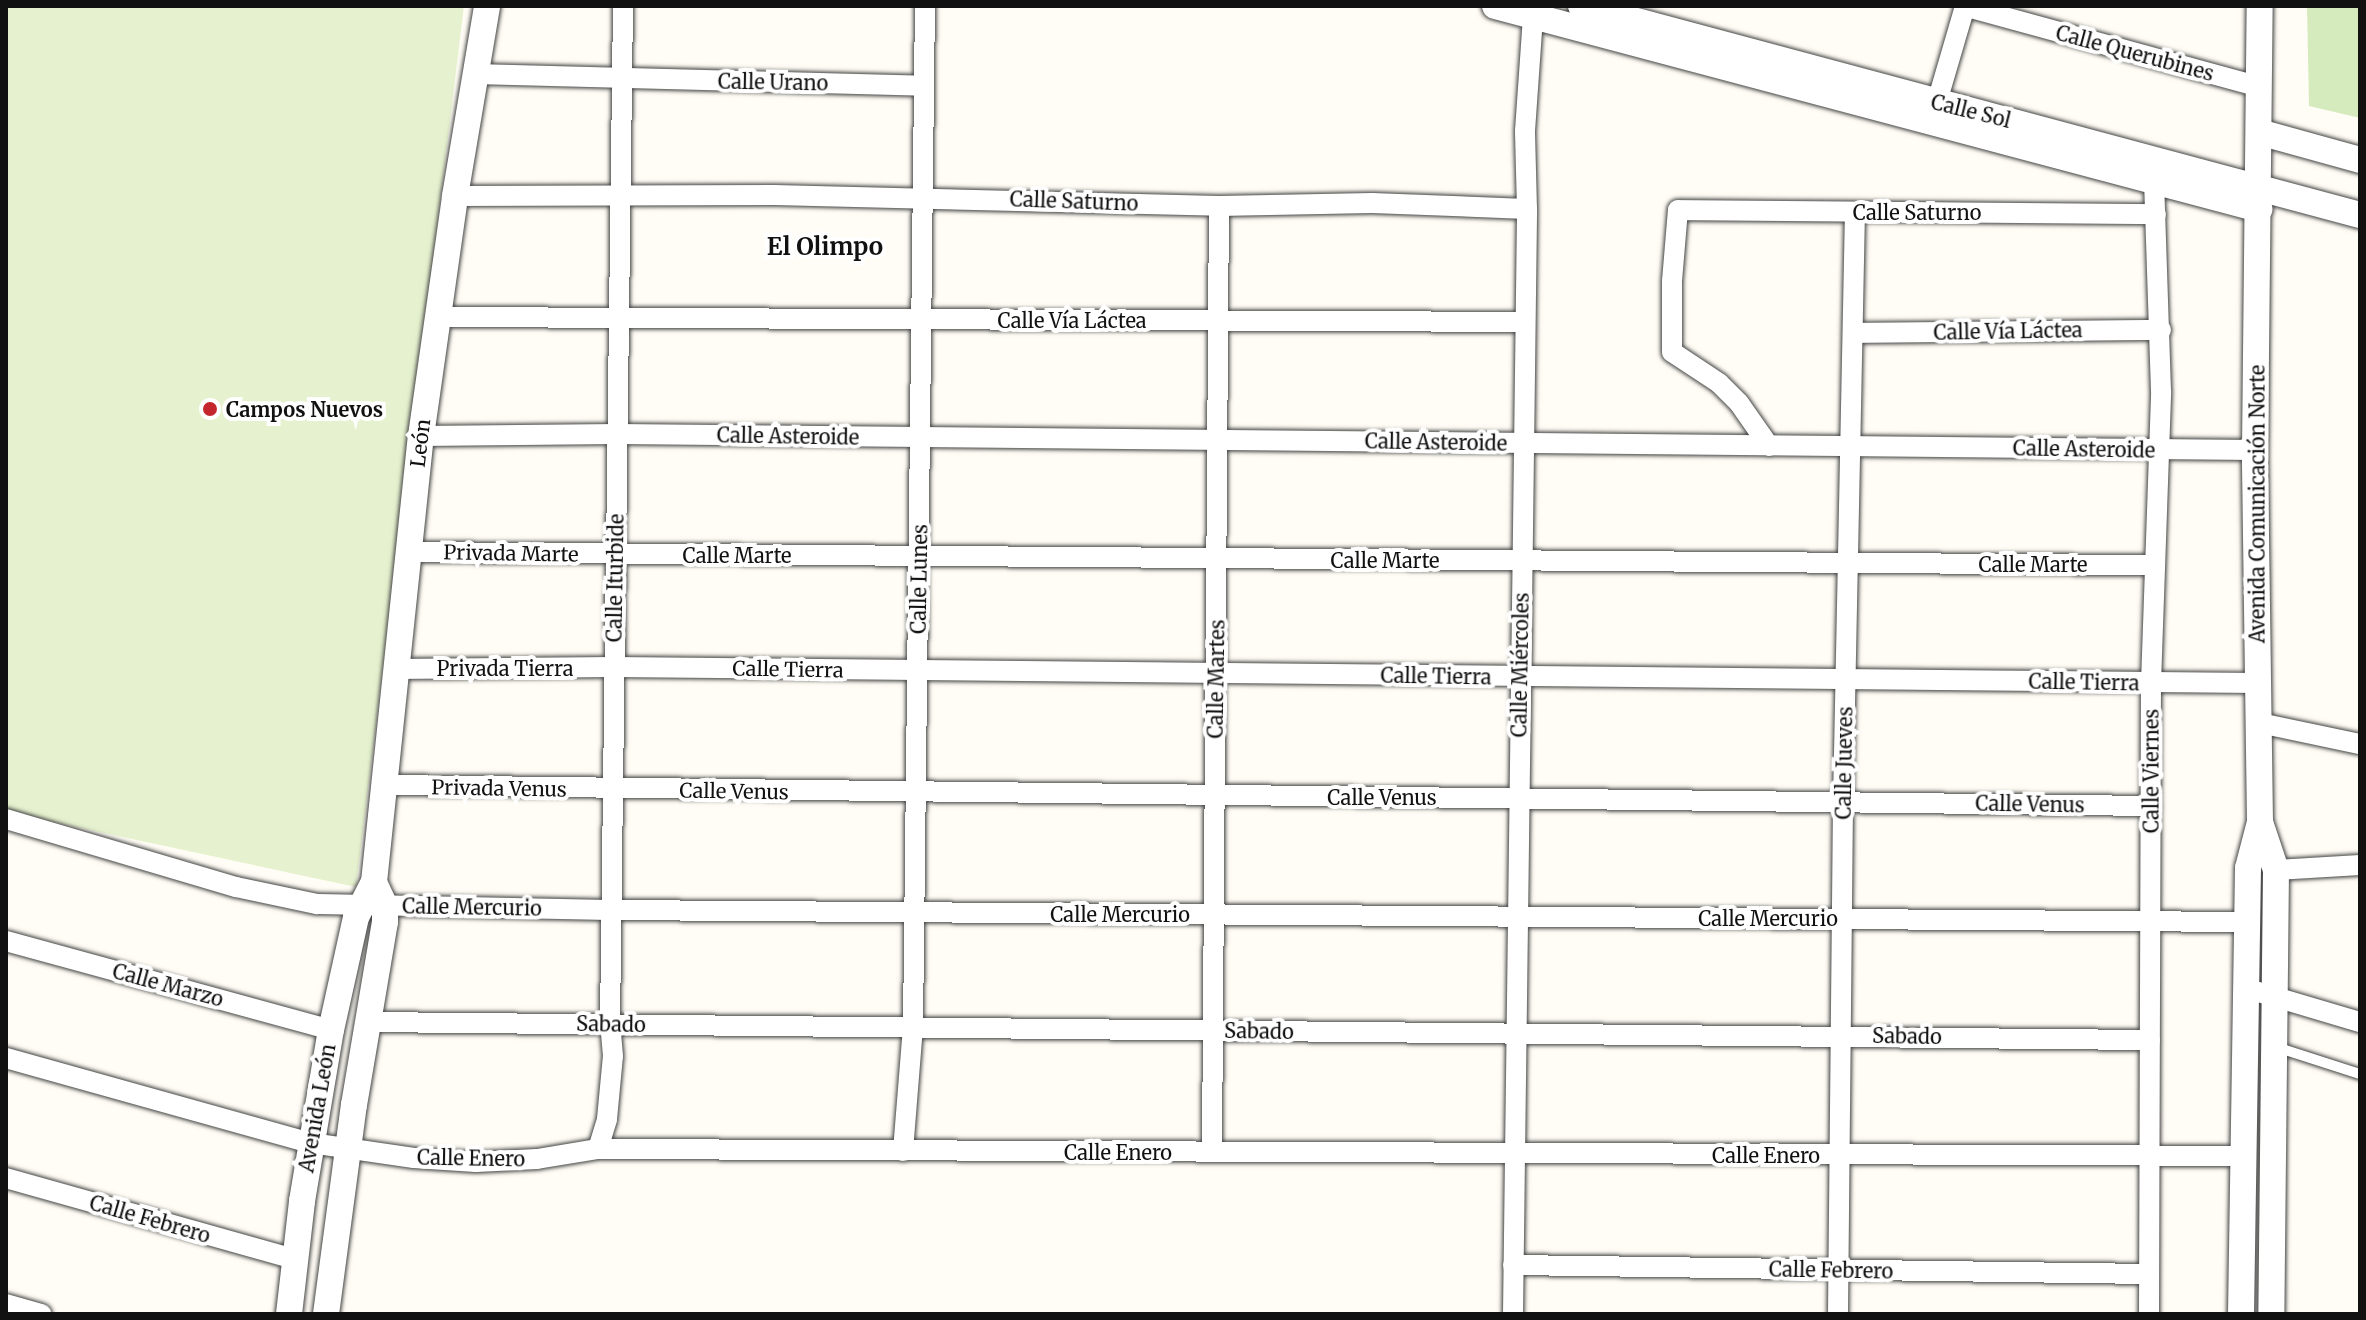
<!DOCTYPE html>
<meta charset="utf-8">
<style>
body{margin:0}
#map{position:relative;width:2366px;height:1320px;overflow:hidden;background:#fffdf5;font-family:Merriweather,serif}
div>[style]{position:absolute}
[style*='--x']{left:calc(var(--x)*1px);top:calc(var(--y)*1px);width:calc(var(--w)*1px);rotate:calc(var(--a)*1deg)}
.green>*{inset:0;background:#d5ebbd}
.pitch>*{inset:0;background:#e6f2cf}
.roads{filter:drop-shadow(0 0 2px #444) drop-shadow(0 0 2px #444)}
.service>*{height:10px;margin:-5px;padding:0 5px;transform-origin:5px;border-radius:5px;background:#fff}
.minor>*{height:20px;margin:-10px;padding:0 10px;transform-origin:10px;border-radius:10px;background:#fff}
.tertiary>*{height:26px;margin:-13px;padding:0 13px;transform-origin:13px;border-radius:13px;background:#fff}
.dots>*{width:22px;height:22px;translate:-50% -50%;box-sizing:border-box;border:4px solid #fff;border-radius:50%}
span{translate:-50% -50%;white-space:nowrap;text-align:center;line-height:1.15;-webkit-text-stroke:8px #fff;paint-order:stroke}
.street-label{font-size:20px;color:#111}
.poi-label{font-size:20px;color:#111;font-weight:700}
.left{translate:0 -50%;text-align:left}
.quarter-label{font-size:24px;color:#111;font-weight:700}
.frame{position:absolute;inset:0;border:8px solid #111;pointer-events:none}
</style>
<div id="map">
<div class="green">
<i style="clip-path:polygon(2307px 6px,2360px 6px,2360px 118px,2309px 106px)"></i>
</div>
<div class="pitch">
<i style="clip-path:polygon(6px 6px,464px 6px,356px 887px,6px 812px)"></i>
</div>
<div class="roads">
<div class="service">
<i style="--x:2276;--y:1047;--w:88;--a:17.8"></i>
</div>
<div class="minor">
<i style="--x:1964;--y:6;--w:307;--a:15.3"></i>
<i style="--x:475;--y:74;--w:449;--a:1.5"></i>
<i style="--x:1937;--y:102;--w:100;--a:-73.7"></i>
<i style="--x:455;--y:196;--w:319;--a:-0.2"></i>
<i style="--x:774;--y:195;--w:445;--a:1.4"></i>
<i style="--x:1219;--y:206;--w:153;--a:-1.1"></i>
<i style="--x:1372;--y:203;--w:155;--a:2.2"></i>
<i style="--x:437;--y:317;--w:1088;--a:0.26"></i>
<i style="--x:1855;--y:333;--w:306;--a:-0.6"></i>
<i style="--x:421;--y:436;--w:196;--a:-0.6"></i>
<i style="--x:617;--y:434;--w:1638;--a:0.56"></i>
<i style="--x:1769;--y:446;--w:52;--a:-124.9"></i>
<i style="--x:1739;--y:403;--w:28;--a:-135"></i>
<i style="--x:1719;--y:383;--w:56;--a:-146.6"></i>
<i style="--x:1672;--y:352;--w:71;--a:-90"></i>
<i style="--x:1672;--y:281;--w:71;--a:-85.2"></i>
<i style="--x:1678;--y:210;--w:478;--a:0.5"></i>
<i style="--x:407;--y:552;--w:1748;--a:0.43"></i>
<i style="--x:395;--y:669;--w:219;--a:-0.5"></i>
<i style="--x:614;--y:667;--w:1643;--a:0.56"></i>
<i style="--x:2260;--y:723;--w:102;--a:11.9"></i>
<i style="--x:385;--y:785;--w:1766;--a:0.68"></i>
<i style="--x:6;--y:819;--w:240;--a:16.5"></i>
<i style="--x:236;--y:887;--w:83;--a:11.9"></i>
<i style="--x:317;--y:904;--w:294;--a:1.2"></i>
<i style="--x:611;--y:910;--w:1635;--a:0.42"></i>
<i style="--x:2276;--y:870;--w:84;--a:-3.4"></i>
<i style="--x:6;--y:941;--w:337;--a:15.3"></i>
<i style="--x:2245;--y:988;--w:120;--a:16.5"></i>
<i style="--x:368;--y:1022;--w:1782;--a:0.58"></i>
<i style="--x:6;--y:1058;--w:317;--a:15.6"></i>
<i style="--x:311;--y:1143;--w:104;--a:8.3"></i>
<i style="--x:414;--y:1158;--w:62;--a:3.7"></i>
<i style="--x:476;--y:1162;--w:61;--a:-2.8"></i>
<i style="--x:537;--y:1159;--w:62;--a:-9.3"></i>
<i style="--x:598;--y:1149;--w:1645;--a:0.24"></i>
<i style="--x:598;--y:1149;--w:31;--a:-73"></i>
<i style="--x:607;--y:1119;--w:63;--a:-84.6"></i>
<i style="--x:613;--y:1056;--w:32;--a:-95"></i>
<i style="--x:610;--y:1024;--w:1018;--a:-89.27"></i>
<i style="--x:903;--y:1151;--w:124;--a:-85.4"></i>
<i style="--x:913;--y:1027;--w:1021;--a:-89.33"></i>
<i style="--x:1212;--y:1152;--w:946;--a:-89.58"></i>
<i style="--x:6;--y:1178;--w:299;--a:15.7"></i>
<i style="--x:1513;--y:1265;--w:636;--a:0.81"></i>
<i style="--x:6;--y:1304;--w:37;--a:16"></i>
<i style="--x:1513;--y:1314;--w:1105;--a:-89.27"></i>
<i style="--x:1527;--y:209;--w:78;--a:-91.5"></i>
<i style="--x:1525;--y:131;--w:115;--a:-86"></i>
<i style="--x:1838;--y:1314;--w:511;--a:-89.44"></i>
<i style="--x:1843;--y:803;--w:591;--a:-88.84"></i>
<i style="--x:2149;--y:1314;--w:631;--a:-89.82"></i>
<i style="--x:2151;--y:683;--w:292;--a:-88"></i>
<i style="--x:2161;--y:391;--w:211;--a:-91.9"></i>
</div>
<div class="tertiary">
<i style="--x:1495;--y:6;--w:791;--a:14.88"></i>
<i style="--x:1581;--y:6;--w:807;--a:15.02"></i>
<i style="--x:2259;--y:132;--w:105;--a:15.5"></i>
<i style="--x:2260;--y:822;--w:51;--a:71.6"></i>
<i style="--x:2276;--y:870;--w:444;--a:90.6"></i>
<i style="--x:289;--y:1314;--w:114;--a:-83.4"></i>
<i style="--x:302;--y:1201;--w:173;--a:-80.4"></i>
<i style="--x:331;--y:1030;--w:116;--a:-77.5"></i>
<i style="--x:356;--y:917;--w:39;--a:-63"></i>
<i style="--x:374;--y:882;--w:448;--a:-84"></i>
<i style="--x:421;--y:436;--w:242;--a:-81.9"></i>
<i style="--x:455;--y:196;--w:193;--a:-80.4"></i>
<i style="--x:326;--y:1314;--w:211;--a:-82.4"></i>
<i style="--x:354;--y:1105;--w:186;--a:-80.4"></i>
<i style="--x:385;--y:922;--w:16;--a:-90"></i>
<i style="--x:385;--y:906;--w:26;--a:-115"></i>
<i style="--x:2241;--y:1314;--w:446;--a:-89.1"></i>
<i style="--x:2248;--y:868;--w:48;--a:-75.4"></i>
<i style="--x:2260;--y:822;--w:372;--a:-90.8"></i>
<i style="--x:2255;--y:450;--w:444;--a:-89.4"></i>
</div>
</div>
<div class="dots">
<i style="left:210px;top:409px;background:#c4262e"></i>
</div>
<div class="street-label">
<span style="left:2135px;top:53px;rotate:15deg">Calle Querubines</span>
<span style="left:773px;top:82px;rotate:1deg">Calle Urano</span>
<span style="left:1971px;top:111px;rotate:14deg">Calle Sol</span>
<span style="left:1074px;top:201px;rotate:2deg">Calle Saturno</span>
<span style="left:1917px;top:212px">Calle Saturno</span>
<span style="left:1072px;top:320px">Calle Vía Láctea</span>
<span style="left:2008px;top:331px;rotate:-1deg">Calle Vía Láctea</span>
<span style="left:788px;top:436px;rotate:1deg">Calle Asteroide</span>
<span style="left:1436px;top:442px;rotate:1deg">Calle Asteroide</span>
<span style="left:420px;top:443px;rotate:-83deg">León</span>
<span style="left:2084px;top:449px;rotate:1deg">Calle Asteroide</span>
<span style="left:2257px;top:504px;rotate:-90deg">Avenida Comunicación Norte</span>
<span style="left:511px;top:553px;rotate:1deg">Privada Marte</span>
<span style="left:737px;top:555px">Calle Marte</span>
<span style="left:1385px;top:560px">Calle Marte</span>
<span style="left:2033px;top:564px">Calle Marte</span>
<span style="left:615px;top:578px;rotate:-89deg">Calle Iturbide</span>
<span style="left:919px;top:579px;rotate:-89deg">Calle Lunes</span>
<span style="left:1520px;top:665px;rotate:-89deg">Calle Miércoles</span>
<span style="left:505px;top:668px">Privada Tierra</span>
<span style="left:788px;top:669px;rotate:1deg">Calle Tierra</span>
<span style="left:1436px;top:676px;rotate:1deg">Calle Tierra</span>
<span style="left:1216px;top:679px;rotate:-89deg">Calle Martes</span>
<span style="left:2084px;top:682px;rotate:1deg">Calle Tierra</span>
<span style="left:1844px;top:763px;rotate:-89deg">Calle Jueves</span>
<span style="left:2151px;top:771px;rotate:-90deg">Calle Viernes</span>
<span style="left:499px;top:788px;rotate:1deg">Privada Venus</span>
<span style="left:734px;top:791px;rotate:1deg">Calle Venus</span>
<span style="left:1382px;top:797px">Calle Venus</span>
<span style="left:2030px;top:804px;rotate:1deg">Calle Venus</span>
<span style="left:472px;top:907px;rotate:1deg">Calle Mercurio</span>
<span style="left:1120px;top:914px">Calle Mercurio</span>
<span style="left:1768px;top:918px">Calle Mercurio</span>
<span style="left:168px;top:985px;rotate:15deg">Calle Marzo</span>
<span style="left:611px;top:1024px;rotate:1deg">Sabado</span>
<span style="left:1259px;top:1031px;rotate:1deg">Sabado</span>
<span style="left:1907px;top:1036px;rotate:1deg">Sabado</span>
<span style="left:317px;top:1108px;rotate:-80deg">Avenida León</span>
<span style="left:1118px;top:1152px">Calle Enero</span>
<span style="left:1766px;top:1155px">Calle Enero</span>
<span style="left:471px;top:1158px;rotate:1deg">Calle Enero</span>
<span style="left:150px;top:1219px;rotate:16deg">Calle Febrero</span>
<span style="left:1831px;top:1270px;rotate:1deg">Calle Febrero</span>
</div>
<div class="poi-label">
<span class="left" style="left:226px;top:409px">Campos Nuevos</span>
</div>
<div class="quarter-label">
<span style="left:825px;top:247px">El Olimpo</span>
</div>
<div class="frame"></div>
</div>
